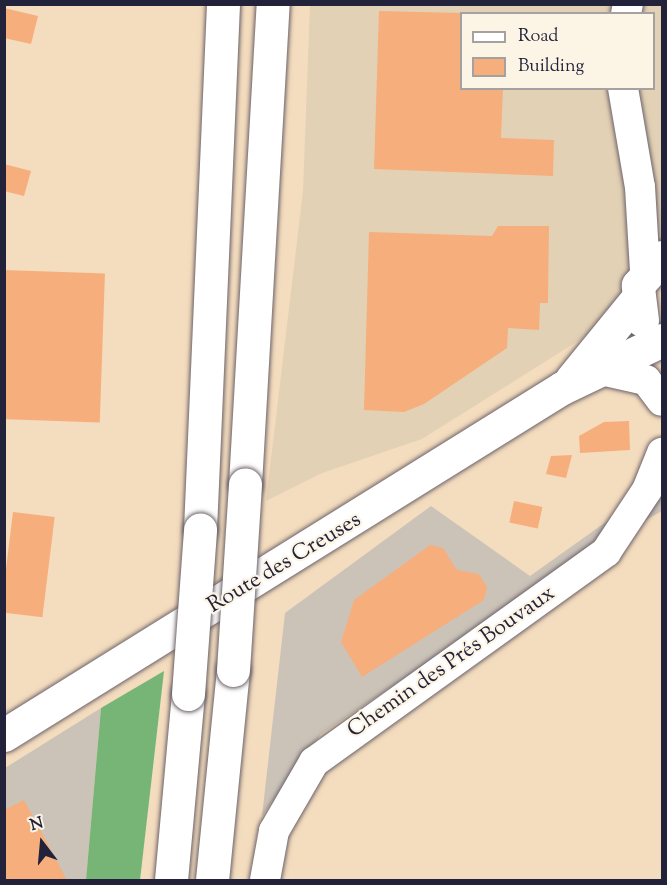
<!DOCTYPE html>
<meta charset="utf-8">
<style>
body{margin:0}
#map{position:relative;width:667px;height:885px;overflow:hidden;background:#f4dcbe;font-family:"Sorts Mill Goudy",serif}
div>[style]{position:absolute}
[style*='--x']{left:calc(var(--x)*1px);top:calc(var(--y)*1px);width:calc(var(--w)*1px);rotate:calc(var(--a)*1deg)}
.built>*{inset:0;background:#e3d1b5}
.industrial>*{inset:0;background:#cbc3b8}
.forest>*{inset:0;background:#76b576}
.building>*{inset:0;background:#f6ae7d;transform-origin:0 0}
.roads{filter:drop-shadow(0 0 2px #6c6369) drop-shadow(0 0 2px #6c6369)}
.minor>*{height:30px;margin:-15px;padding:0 15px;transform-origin:15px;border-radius:15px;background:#fff}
.major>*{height:33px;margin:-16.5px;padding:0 16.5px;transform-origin:16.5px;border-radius:16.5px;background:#fff}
.highway>*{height:33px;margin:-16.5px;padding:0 16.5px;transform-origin:16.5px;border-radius:16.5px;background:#fff}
.bridges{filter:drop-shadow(0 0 2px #6c6369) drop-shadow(0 0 2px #6c6369)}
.highway-bridge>*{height:33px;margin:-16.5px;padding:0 16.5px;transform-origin:16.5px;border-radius:16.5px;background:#fff}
span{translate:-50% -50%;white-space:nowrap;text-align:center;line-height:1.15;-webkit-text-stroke:4.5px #fcf5e5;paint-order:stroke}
.street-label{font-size:22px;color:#22223b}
.frame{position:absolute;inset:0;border:6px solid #22223b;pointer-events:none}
.legend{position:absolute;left:460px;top:12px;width:195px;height:78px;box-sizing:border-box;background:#fcf5e5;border:2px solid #a5a1a1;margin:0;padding:8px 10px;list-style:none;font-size:18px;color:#22223b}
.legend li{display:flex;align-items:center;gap:12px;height:30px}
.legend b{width:30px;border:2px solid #a5a1a1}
.north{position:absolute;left:12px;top:813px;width:60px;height:60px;-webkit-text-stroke:4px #fcf5e5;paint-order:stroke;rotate:344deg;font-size:16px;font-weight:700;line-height:24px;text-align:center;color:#22223b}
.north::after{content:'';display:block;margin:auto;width:21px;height:27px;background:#22223b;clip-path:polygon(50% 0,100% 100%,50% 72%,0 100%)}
</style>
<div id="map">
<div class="built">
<i style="clip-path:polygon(evenodd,310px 5px,662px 5px,662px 288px,422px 439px,322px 473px,266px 501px,303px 191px,310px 5px,462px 14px,654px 14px,654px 88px,462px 88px,462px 14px)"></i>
</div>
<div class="industrial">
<i style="clip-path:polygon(662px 450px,662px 511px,601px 546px,321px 734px,262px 816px,285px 613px,431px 506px,530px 576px,620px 512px)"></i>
<i style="clip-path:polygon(101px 708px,86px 880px,5px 880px,5px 768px)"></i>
</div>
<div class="forest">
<i style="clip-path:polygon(164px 671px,140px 880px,86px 880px,101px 708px)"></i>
</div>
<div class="building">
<i style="clip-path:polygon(4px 8px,38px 16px,31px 44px,4px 38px)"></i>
<i style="clip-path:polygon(379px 11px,462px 13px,462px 88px,503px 88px,501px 138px,554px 140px,553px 176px,374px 169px)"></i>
<i style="clip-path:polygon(4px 164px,31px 171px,24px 196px,4px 191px)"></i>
<i style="clip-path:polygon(498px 226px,549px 226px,548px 303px,540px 303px,539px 330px,508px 328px,507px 348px,424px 404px,404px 412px,364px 410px,369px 232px,492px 236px)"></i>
<i style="left:4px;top:270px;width:101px;height:149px;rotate:2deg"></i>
<i style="clip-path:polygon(629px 421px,630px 450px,580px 453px,579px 436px,604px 422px)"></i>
<i style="clip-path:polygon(572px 455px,566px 478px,546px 474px,551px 456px)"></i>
<i style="left:514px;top:501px;width:29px;height:22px;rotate:12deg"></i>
<i style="left:13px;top:512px;width:42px;height:101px;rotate:7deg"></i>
<i style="clip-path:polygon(430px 545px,443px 548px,457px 570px,479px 574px,487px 587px,484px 600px,362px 677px,341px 642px,354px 600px)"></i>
<i style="clip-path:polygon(24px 800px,67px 880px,4px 880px,4px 810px)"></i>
</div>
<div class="roads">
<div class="minor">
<i style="--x:626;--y:14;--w:10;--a:-79"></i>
<i style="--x:623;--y:88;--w:100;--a:80.3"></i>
<i style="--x:640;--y:187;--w:84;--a:86.6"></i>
<i style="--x:606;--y:371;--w:41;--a:12.7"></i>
<i style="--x:646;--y:380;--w:26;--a:53"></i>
<i style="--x:265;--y:880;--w:50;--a:-79.6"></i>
<i style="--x:274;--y:831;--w:80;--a:-59.9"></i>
<i style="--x:314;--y:762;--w:360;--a:-35.7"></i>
<i style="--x:606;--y:552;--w:74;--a:-56.5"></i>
<i style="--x:647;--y:490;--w:40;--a:-68"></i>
</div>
<div class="major">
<i style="--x:642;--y:320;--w:35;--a:-97"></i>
<i style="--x:638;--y:285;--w:37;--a:-49"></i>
<i style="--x:571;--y:380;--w:103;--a:-50.9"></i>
<i style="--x:4;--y:735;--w:657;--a:-31.88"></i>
<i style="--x:562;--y:388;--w:111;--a:-25.6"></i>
</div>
<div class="highway">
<i style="--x:245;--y:484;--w:481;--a:-86.7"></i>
<i style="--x:200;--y:529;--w:526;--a:-87.49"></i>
<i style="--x:171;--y:880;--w:187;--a:-84.8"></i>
<i style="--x:212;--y:880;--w:211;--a:-84.3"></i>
</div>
</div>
<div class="bridges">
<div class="highway-bridge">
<i style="--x:233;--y:670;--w:186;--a:-86.3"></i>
<i style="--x:188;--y:694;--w:165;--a:-85.8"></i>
</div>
</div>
<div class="street-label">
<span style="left:285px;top:564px;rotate:-31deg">Route des Creuses</span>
<span style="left:452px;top:663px;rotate:-35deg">Chemin des Prés Bouvaux</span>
</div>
<div class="frame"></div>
<ul class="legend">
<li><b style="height:8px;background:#fff"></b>Road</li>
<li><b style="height:16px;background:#f6ae7d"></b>Building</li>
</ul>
<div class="north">N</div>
</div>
